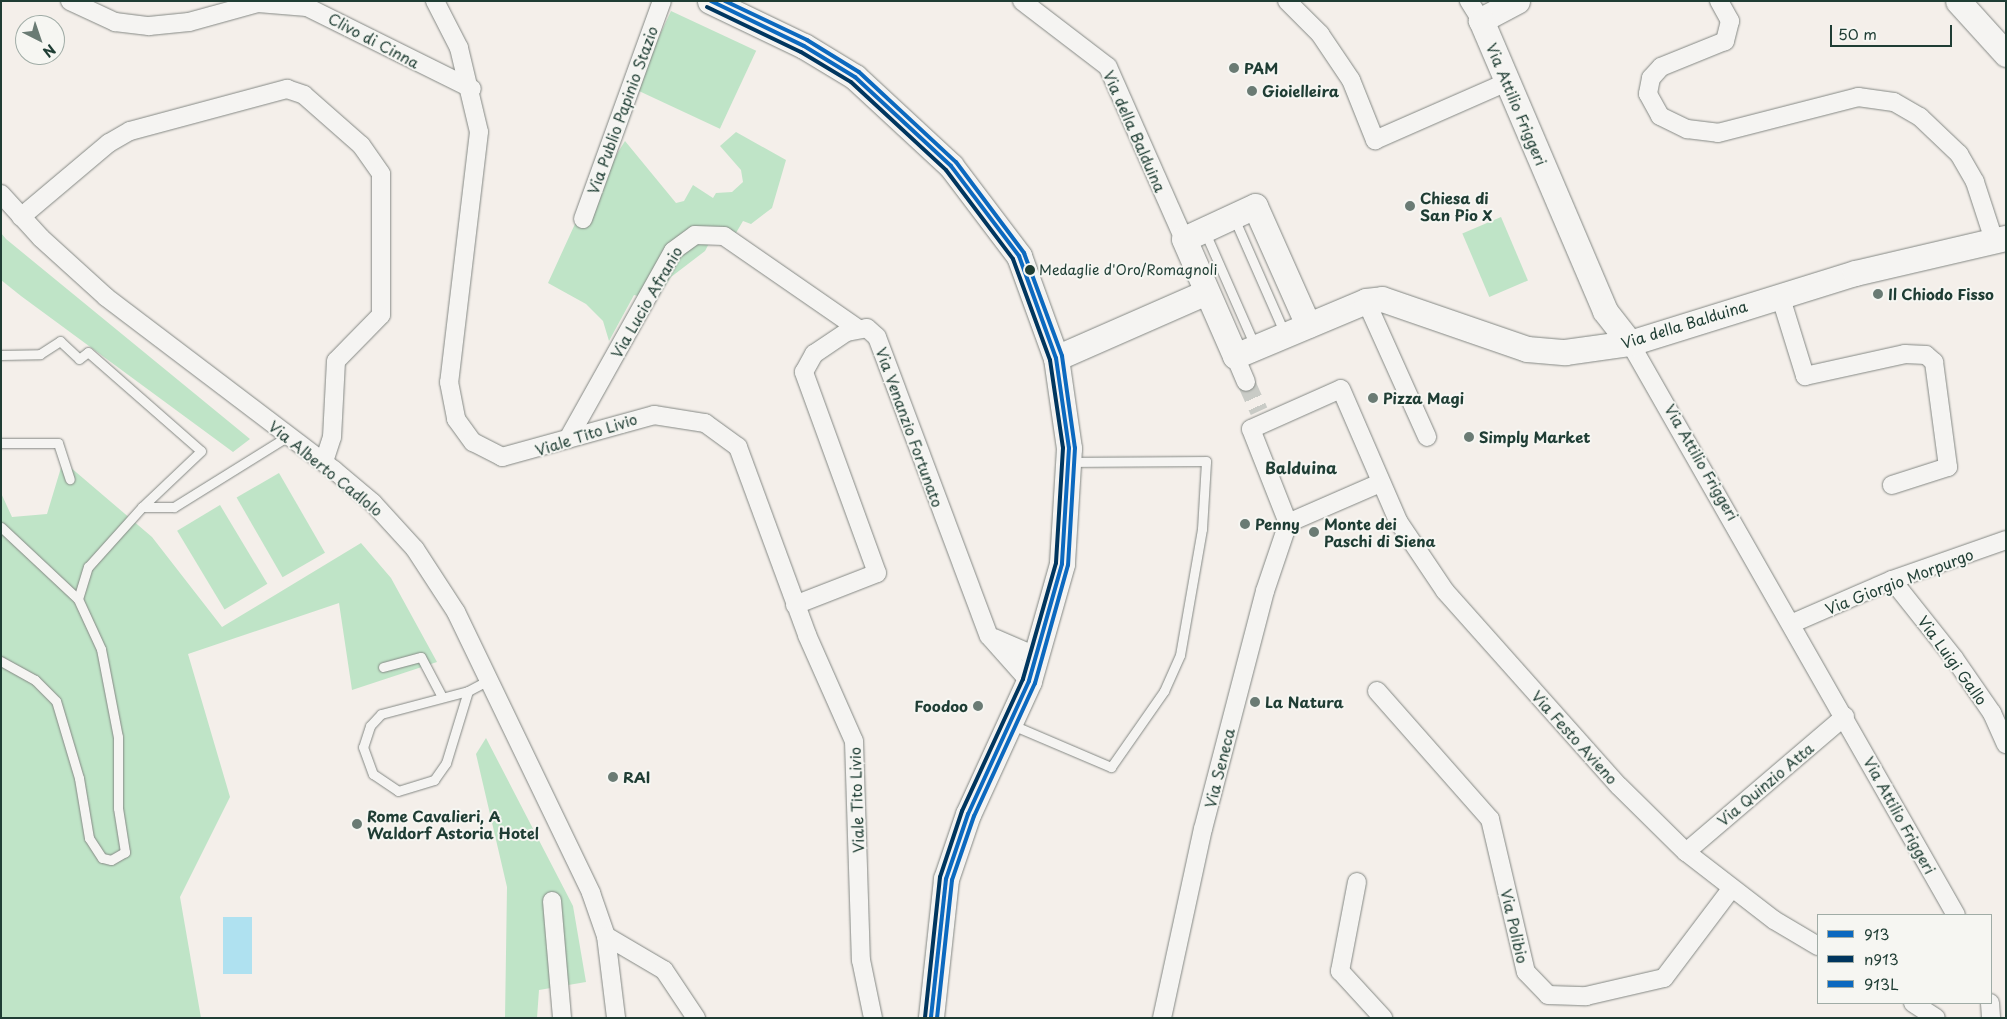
<!DOCTYPE html>
<style>
body{margin:0}
#map{position:relative;width:2007px;height:1019px;overflow:hidden;background:#f4efea;font-family:"Playpen Sans",sans-serif}
div>[style]{position:absolute}
[style*='--x']{left:calc(var(--x)*1px);top:calc(var(--y)*1px);width:calc(var(--w)*1px);rotate:calc(var(--a)*1deg)}
.green>*{inset:0;background:#bfe4c7;transform-origin:0 0}
.water>*{inset:0;background:#afe1f0;transform-origin:0 0}
.street-tunnel>*{height:18px;margin-top:-9px;transform-origin:0;background:repeating-linear-gradient(90deg,#c9cbc6 0 18px,transparent 0 27px)}
.roads{filter:drop-shadow(0 0 1px #848884) drop-shadow(0 0 1px #848884)}
.lane>*{height:9px;margin:-4.5px;padding:0 4.5px;transform-origin:4.5px;border-radius:4.5px;background:#f5f4f2}
.street>*{height:18px;margin:-9px;padding:0 9px;transform-origin:9px;border-radius:9px;background:#f5f4f2}
.secondary>*{height:25px;margin:-12.5px;padding:0 12.5px;transform-origin:12.5px;border-radius:12.5px;background:#f5f4f2}
.bus-1>*{height:4px;margin:-2px;padding:0 2px;transform-origin:2px;border-radius:2px;background:#0c69bf}
.bus-2>*{height:4px;margin:-2px;padding:0 2px;transform-origin:2px;border-radius:2px;background:#00365f}
.bus-3>*{height:4px;margin:-2px;padding:0 2px;transform-origin:2px;border-radius:2px;background:#0c69bf}
.dots>*{width:14px;height:14px;translate:-50% -50%;box-sizing:border-box;border:2px solid #f6f6f2;border-radius:50%}
span{translate:-50% -50%;white-space:nowrap;text-align:center;line-height:1.15;-webkit-text-stroke:4px #f6f6f2;paint-order:stroke}
.bus-label{font-size:14px;color:#1f3d34}
.left{translate:0 -50%;text-align:left}
.street-label{font-size:15px;color:#1f3d34}
.poi-label{font-size:15px;color:#1f3d34;font-weight:700}
.right{translate:-100% -50%;text-align:right}
.neighbourhood-label{font-size:16px;color:#1f3d34;font-weight:700}
.frame{position:absolute;inset:0;border:2px solid #1f3d34;pointer-events:none}
.legend{position:absolute;left:1817px;top:914px;width:175px;height:90px;box-sizing:border-box;background:#f6f6f2;border:1px solid #a0aca6;margin:0;padding:6px 9px;list-style:none;font-size:15px;color:#1f3d34}
.legend li{display:flex;align-items:center;gap:10px;height:25px}
.legend b{width:25px;border:1px solid #a0aca6}
.north{position:absolute;left:15px;top:15px;width:50px;height:50px;box-sizing:border-box;background:#f6f6f2;border:1px solid #a0aca6;border-radius:50%;rotate:139deg;font-size:14px;font-weight:700;line-height:20px;text-align:center;color:#1f3d34}
.north::after{content:'';display:block;margin:auto;width:18px;height:22px;background:#6a7b74;clip-path:polygon(50% 0,100% 100%,50% 72%,0 100%)}
.scale{position:absolute;left:1830px;top:25px;width:122px;height:22px;box-sizing:border-box;border:2px solid #1f3d34;border-top:0;padding-left:6px;font-size:15px;line-height:18px;white-space:nowrap;color:#1f3d34;-webkit-text-stroke:4px #f6f6f2;paint-order:stroke}
</style>
<div id="map">
<div class="green">
<i style="left:671px;top:11px;width:94px;height:86px;rotate:25deg"></i>
<i style="clip-path:polygon(736px 132px,786px 160px,772px 208px,751px 224px,743px 221px,733px 238px,712px 238px,705px 251px,671px 277px,656px 300px,634px 295px,609px 341px,603px 321px,586px 304px,548px 283px,580px 213px,625px 141px,676px 203px,684px 201px,693px 185px,713px 198px,716px 193px,732px 192px,743px 182px,741px 170px,720px 146px)"></i>
<i style="left:1501px;top:217px;width:69px;height:42px;rotate:67deg"></i>
<i style="clip-path:polygon(1px 233px,6px 239px,250px 439px,233px 452px,21px 296px,1px 280px)"></i>
<i style="clip-path:polygon(63px 461px,152px 537px,222px 627px,361px 543px,391px 578px,437px 662px,352px 690px,339px 603px,188px 654px,230px 797px,180px 897px,201px 1018px,1px 1018px,1px 493px,12px 517px,47px 514px)"></i>
<i style="left:279px;top:473px;width:92px;height:49px;rotate:60deg"></i>
<i style="left:220px;top:505px;width:92px;height:50px;rotate:59deg"></i>
<i style="clip-path:polygon(486px 738px,573px 906px,586px 982px,539px 990px,537px 1018px,505px 1018px,507px 887px,476px 754px)"></i>
</div>
<div class="water">
<i style="left:223px;top:917px;width:29px;height:57px"></i>
</div>
<div class="street-tunnel">
<i style="--x:1246;--y:382;--w:32;--a:66"></i>
</div>
<div class="roads">
<div class="lane">
<i style="--x:1234;--y:218;--w:127;--a:66.3"></i>
<i style="--x:1204;--y:230;--w:127;--a:66.3"></i>
<i style="--x:1;--y:355;--w:39;--a:-1"></i>
<i style="--x:40;--y:354;--w:24;--a:-33"></i>
<i style="--x:60;--y:341;--w:26;--a:43"></i>
<i style="--x:79;--y:359;--w:11;--a:-38"></i>
<i style="--x:88;--y:352;--w:150;--a:41.2"></i>
<i style="--x:201;--y:451;--w:81;--a:136.5"></i>
<i style="--x:1;--y:443;--w:57;--a:0"></i>
<i style="--x:58;--y:443;--w:38;--a:72"></i>
<i style="--x:1;--y:527;--w:105;--a:43.1"></i>
<i style="--x:78;--y:599;--w:55;--a:65.3"></i>
<i style="--x:101;--y:649;--w:90;--a:79.1"></i>
<i style="--x:118;--y:737;--w:71;--a:90"></i>
<i style="--x:118;--y:808;--w:45;--a:81"></i>
<i style="--x:125;--y:852;--w:16;--a:150"></i>
<i style="--x:111;--y:860;--w:9;--a:-167"></i>
<i style="--x:102;--y:858;--w:24;--a:-123"></i>
<i style="--x:89;--y:838;--w:61;--a:-99.5"></i>
<i style="--x:79;--y:778;--w:80;--a:-106.6"></i>
<i style="--x:56;--y:701;--w:30;--a:-135"></i>
<i style="--x:35;--y:680;--w:39;--a:-151"></i>
<i style="--x:78;--y:599;--w:34;--a:-73"></i>
<i style="--x:88;--y:567;--w:81;--a:-48"></i>
<i style="--x:142;--y:507;--w:32;--a:0"></i>
<i style="--x:174;--y:507;--w:134;--a:-31.9"></i>
<i style="--x:383;--y:667;--w:39;--a:-15"></i>
<i style="--x:421;--y:657;--w:43;--a:62.2"></i>
<i style="--x:468;--y:691;--w:90;--a:165.2"></i>
<i style="--x:381;--y:714;--w:16;--a:133"></i>
<i style="--x:370;--y:726;--w:22;--a:108"></i>
<i style="--x:363;--y:747;--w:29;--a:70"></i>
<i style="--x:373;--y:774;--w:30;--a:34"></i>
<i style="--x:398;--y:791;--w:38;--a:-17"></i>
<i style="--x:434;--y:780;--w:21;--a:-55"></i>
<i style="--x:446;--y:763;--w:75;--a:-73"></i>
<i style="--x:468;--y:691;--w:24;--a:-28"></i>
<i style="--x:1010;--y:724;--w:110;--a:23.1"></i>
<i style="--x:1111;--y:767;--w:93;--a:-55.1"></i>
<i style="--x:1164;--y:691;--w:39;--a:-66"></i>
<i style="--x:1180;--y:655;--w:128;--a:-80.1"></i>
<i style="--x:1202;--y:529;--w:68;--a:-86.6"></i>
<i style="--x:1206;--y:461;--w:137;--a:179.6"></i>
</div>
<div class="street">
<i style="--x:70;--y:1;--w:50;--a:25"></i>
<i style="--x:115;--y:22;--w:34;--a:7"></i>
<i style="--x:149;--y:26;--w:40;--a:-5.7"></i>
<i style="--x:189;--y:22;--w:72;--a:-15.4"></i>
<i style="--x:258;--y:3;--w:49;--a:4.7"></i>
<i style="--x:307;--y:7;--w:184;--a:26.4"></i>
<i style="--x:435;--y:1;--w:53;--a:62.9"></i>
<i style="--x:459;--y:48;--w:86;--a:76.6"></i>
<i style="--x:479;--y:132;--w:252;--a:96.8"></i>
<i style="--x:449;--y:382;--w:38;--a:79"></i>
<i style="--x:456;--y:419;--w:29;--a:54"></i>
<i style="--x:473;--y:442;--w:33;--a:27"></i>
<i style="--x:502;--y:457;--w:158;--a:-15.4"></i>
<i style="--x:654;--y:415;--w:52;--a:8.9"></i>
<i style="--x:705;--y:423;--w:41;--a:36"></i>
<i style="--x:738;--y:447;--w:200;--a:69.8"></i>
<i style="--x:807;--y:635;--w:116;--a:66.1"></i>
<i style="--x:854;--y:741;--w:219;--a:88.2"></i>
<i style="--x:861;--y:960;--w:59;--a:78.3"></i>
<i style="--x:1022;--y:1;--w:108;--a:37.5"></i>
<i style="--x:1108;--y:67;--w:188;--a:66.2"></i>
<i style="--x:1287;--y:1;--w:47;--a:45"></i>
<i style="--x:1320;--y:34;--w:55;--a:56"></i>
<i style="--x:1351;--y:80;--w:65;--a:68.2"></i>
<i style="--x:1375;--y:140;--w:144;--a:-23.7"></i>
<i style="--x:1469;--y:1;--w:22;--a:58"></i>
<i style="--x:1719;--y:1;--w:23;--a:61"></i>
<i style="--x:1730;--y:21;--w:21;--a:104"></i>
<i style="--x:1725;--y:41;--w:69;--a:157.9"></i>
<i style="--x:1661;--y:67;--w:15;--a:132"></i>
<i style="--x:1651;--y:78;--w:16;--a:101"></i>
<i style="--x:1648;--y:94;--w:25;--a:61"></i>
<i style="--x:1660;--y:116;--w:30;--a:26"></i>
<i style="--x:1687;--y:129;--w:31;--a:7"></i>
<i style="--x:1718;--y:133;--w:145;--a:-14.4"></i>
<i style="--x:1858;--y:97;--w:36;--a:8"></i>
<i style="--x:1894;--y:102;--w:30;--a:30"></i>
<i style="--x:1920;--y:117;--w:54;--a:43.5"></i>
<i style="--x:1959;--y:154;--w:32;--a:60"></i>
<i style="--x:1975;--y:182;--w:61;--a:71.9"></i>
<i style="--x:1;--y:194;--w:59;--a:47.7"></i>
<i style="--x:41;--y:238;--w:88;--a:42.2"></i>
<i style="--x:106;--y:297;--w:286;--a:37.2"></i>
<i style="--x:334;--y:470;--w:51;--a:40.2"></i>
<i style="--x:373;--y:503;--w:62;--a:47.6"></i>
<i style="--x:415;--y:549;--w:75;--a:56.9"></i>
<i style="--x:456;--y:612;--w:312;--a:64.3"></i>
<i style="--x:591;--y:893;--w:46;--a:70.8"></i>
<i style="--x:606;--y:936;--w:83;--a:83"></i>
<i style="--x:21;--y:217;--w:115;--a:-40.1"></i>
<i style="--x:109;--y:143;--w:24;--a:-30"></i>
<i style="--x:130;--y:131;--w:163;--a:-15"></i>
<i style="--x:287;--y:89;--w:18;--a:19"></i>
<i style="--x:304;--y:95;--w:76;--a:41.3"></i>
<i style="--x:361;--y:145;--w:35;--a:55"></i>
<i style="--x:381;--y:174;--w:141;--a:90"></i>
<i style="--x:381;--y:315;--w:64;--a:134.4"></i>
<i style="--x:336;--y:361;--w:76;--a:93"></i>
<i style="--x:332;--y:437;--w:26;--a:108"></i>
<i style="--x:583;--y:219;--w:232;--a:-70.1"></i>
<i style="--x:1780;--y:295;--w:85;--a:72.8"></i>
<i style="--x:1805;--y:376;--w:102;--a:-12.4"></i>
<i style="--x:1905;--y:354;--w:21;--a:3"></i>
<i style="--x:1926;--y:355;--w:11;--a:41"></i>
<i style="--x:1934;--y:362;--w:106;--a:82.4"></i>
<i style="--x:1948;--y:467;--w:59;--a:162.2"></i>
<i style="--x:1366;--y:301;--w:149;--a:65.8"></i>
<i style="--x:1630;--y:343;--w:658;--a:60.32"></i>
<i style="--x:1235;--y:356;--w:28;--a:67"></i>
<i style="--x:568;--y:439;--w:215;--a:-60.8"></i>
<i style="--x:673;--y:251;--w:27;--a:-36"></i>
<i style="--x:695;--y:235;--w:29;--a:2"></i>
<i style="--x:724;--y:236;--w:162;--a:34.7"></i>
<i style="--x:1288;--y:523;--w:101;--a:-111.5"></i>
<i style="--x:1251;--y:429;--w:98;--a:-24"></i>
<i style="--x:1341;--y:389;--w:144;--a:66.6"></i>
<i style="--x:1398;--y:521;--w:84;--a:56.1"></i>
<i style="--x:1445;--y:591;--w:261;--a:48.3"></i>
<i style="--x:1619;--y:786;--w:94;--a:44.6"></i>
<i style="--x:1686;--y:852;--w:111;--a:37.7"></i>
<i style="--x:1774;--y:920;--w:51;--a:30.6"></i>
<i style="--x:1288;--y:523;--w:100;--a:-23.5"></i>
<i style="--x:1892;--y:580;--w:100;--a:51.5"></i>
<i style="--x:1954;--y:658;--w:67;--a:55.4"></i>
<i style="--x:1992;--y:713;--w:34;--a:66"></i>
<i style="--x:795;--y:605;--w:88;--a:-21.3"></i>
<i style="--x:877;--y:573;--w:214;--a:-110"></i>
<i style="--x:804;--y:372;--w:21;--a:-61"></i>
<i style="--x:814;--y:354;--w:40;--a:-34"></i>
<i style="--x:847;--y:332;--w:20;--a:-11"></i>
<i style="--x:867;--y:328;--w:13;--a:42"></i>
<i style="--x:877;--y:337;--w:319;--a:69.5"></i>
<i style="--x:989;--y:636;--w:60;--a:48.4"></i>
<i style="--x:1793;--y:623;--w:108;--a:-23.5"></i>
<i style="--x:1892;--y:580;--w:121;--a:-19.3"></i>
<i style="--x:994;--y:638;--w:48;--a:23.4"></i>
<i style="--x:1377;--y:691;--w:171;--a:48.6"></i>
<i style="--x:1490;--y:819;--w:157;--a:76.8"></i>
<i style="--x:1526;--y:972;--w:32;--a:46"></i>
<i style="--x:1548;--y:995;--w:38;--a:2"></i>
<i style="--x:1586;--y:996;--w:80;--a:-13"></i>
<i style="--x:1664;--y:978;--w:111;--a:-53"></i>
<i style="--x:1686;--y:852;--w:209;--a:-40.5"></i>
<i style="--x:1357;--y:882;--w:91;--a:100.8"></i>
<i style="--x:1340;--y:971;--w:64;--a:47.5"></i>
<i style="--x:552;--y:901;--w:117;--a:85.1"></i>
<i style="--x:606;--y:936;--w:67;--a:30.4"></i>
<i style="--x:664;--y:970;--w:58;--a:56.3"></i>
<i style="--x:1913;--y:1003;--w:27;--a:33"></i>
<i style="--x:1990;--y:1003;--w:15;--a:86"></i>
<i style="--x:1162;--y:1018;--w:193;--a:-77.8"></i>
<i style="--x:1203;--y:829;--w:246;--a:-75.4"></i>
<i style="--x:1265;--y:591;--w:72;--a:-71.3"></i>
</div>
<div class="secondary">
<i style="--x:710;--y:1;--w:104;--a:25.6"></i>
<i style="--x:804;--y:46;--w:60;--a:31.3"></i>
<i style="--x:855;--y:77;--w:131;--a:42.8"></i>
<i style="--x:951;--y:166;--w:113;--a:52.9"></i>
<i style="--x:1019;--y:256;--w:109;--a:70.1"></i>
<i style="--x:1056;--y:358;--w:91;--a:81.8"></i>
<i style="--x:1069;--y:448;--w:116;--a:93.5"></i>
<i style="--x:1062;--y:564;--w:122;--a:105.8"></i>
<i style="--x:1029;--y:681;--w:146;--a:114.6"></i>
<i style="--x:968;--y:814;--w:69;--a:108.7"></i>
<i style="--x:946;--y:879;--w:140;--a:96.2"></i>
<i style="--x:1517;--y:1;--w:41;--a:152.2"></i>
<i style="--x:1481;--y:20;--w:316;--a:66.9"></i>
<i style="--x:1605;--y:311;--w:41;--a:52"></i>
<i style="--x:1958;--y:1;--w:72;--a:47.8"></i>
<i style="--x:1308;--y:325;--w:130;--a:-114"></i>
<i style="--x:1255;--y:206;--w:78;--a:155.1"></i>
<i style="--x:1184;--y:239;--w:128;--a:66.4"></i>
<i style="--x:1235;--y:356;--w:142;--a:-22.8"></i>
<i style="--x:1366;--y:301;--w:16;--a:-7"></i>
<i style="--x:1382;--y:299;--w:153;--a:19"></i>
<i style="--x:1527;--y:349;--w:38;--a:5"></i>
<i style="--x:1565;--y:352;--w:66;--a:-7.9"></i>
<i style="--x:1630;--y:343;--w:236;--a:-17.3"></i>
<i style="--x:1855;--y:273;--w:155;--a:-13.1"></i>
<i style="--x:1056;--y:358;--w:164;--a:-23.7"></i>
</div>
</div>
<div class="bus-1">
<i style="--x:711;--y:1;--w:103;--a:25.8"></i>
<i style="--x:804;--y:46;--w:60;--a:31.3"></i>
<i style="--x:855;--y:77;--w:131;--a:42.8"></i>
<i style="--x:951;--y:166;--w:113;--a:52.9"></i>
<i style="--x:1019;--y:256;--w:109;--a:70.1"></i>
<i style="--x:1056;--y:358;--w:91;--a:81.8"></i>
<i style="--x:1069;--y:448;--w:116;--a:93.5"></i>
<i style="--x:1062;--y:564;--w:122;--a:105.8"></i>
<i style="--x:1029;--y:681;--w:146;--a:114.6"></i>
<i style="--x:968;--y:814;--w:69;--a:108.7"></i>
<i style="--x:946;--y:879;--w:140;--a:96.2"></i>
</div>
<div class="bus-2">
<i style="--x:707;--y:7;--w:104;--a:25.6"></i>
<i style="--x:801;--y:52;--w:58;--a:31"></i>
<i style="--x:851;--y:82;--w:129;--a:42.8"></i>
<i style="--x:946;--y:170;--w:111;--a:53"></i>
<i style="--x:1013;--y:259;--w:108;--a:69.9"></i>
<i style="--x:1050;--y:360;--w:89;--a:81.6"></i>
<i style="--x:1063;--y:448;--w:115;--a:93.5"></i>
<i style="--x:1056;--y:563;--w:121;--a:105.9"></i>
<i style="--x:1023;--y:679;--w:145;--a:114.8"></i>
<i style="--x:962;--y:811;--w:70;--a:108.4"></i>
<i style="--x:940;--y:877;--w:141;--a:96.1"></i>
</div>
<div class="bus-3">
<i style="--x:725;--y:1;--w:91;--a:25.4"></i>
<i style="--x:807;--y:40;--w:61;--a:31.6"></i>
<i style="--x:859;--y:72;--w:132;--a:42.9"></i>
<i style="--x:956;--y:162;--w:114;--a:53.2"></i>
<i style="--x:1024;--y:253;--w:110;--a:69.7"></i>
<i style="--x:1062;--y:356;--w:93;--a:82"></i>
<i style="--x:1075;--y:448;--w:117;--a:93.4"></i>
<i style="--x:1068;--y:565;--w:123;--a:105.6"></i>
<i style="--x:1035;--y:683;--w:146;--a:114.6"></i>
<i style="--x:974;--y:816;--w:68;--a:109"></i>
<i style="--x:952;--y:880;--w:139;--a:96.2"></i>
</div>
<div class="dots">
<i style="left:1234px;top:68px;background:#6a7b74"></i>
<i style="left:1252px;top:91px;background:#6a7b74"></i>
<i style="left:1410px;top:206px;background:#6a7b74"></i>
<i style="left:1030px;top:270px;background:#1f3d34"></i>
<i style="left:1878px;top:294px;background:#6a7b74"></i>
<i style="left:1373px;top:398px;background:#6a7b74"></i>
<i style="left:1469px;top:437px;background:#6a7b74"></i>
<i style="left:1245px;top:524px;background:#6a7b74"></i>
<i style="left:1314px;top:532px;background:#6a7b74"></i>
<i style="left:1255px;top:702px;background:#6a7b74"></i>
<i style="left:978px;top:706px;background:#6a7b74"></i>
<i style="left:613px;top:777px;background:#6a7b74"></i>
<i style="left:357px;top:824px;background:#6a7b74"></i>
</div>
<div class="bus-label">
<span class="left" style="left:1039px;top:270px">Medaglie d'Oro/Romagnoli</span>
</div>
<div class="street-label">
<span style="left:374px;top:40px;rotate:28deg">Clivo di Cinna</span>
<span style="left:1517px;top:104px;rotate:67deg">Via Attilio Friggeri</span>
<span style="left:622px;top:110px;rotate:-70deg">Via Publio Papinio Stazio</span>
<span style="left:1135px;top:131px;rotate:66deg">Via della Balduina</span>
<span style="left:646px;top:302px;rotate:-60deg">Via Lucio Afranio</span>
<span style="left:1684px;top:324px;rotate:-17deg">Via della Balduina</span>
<span style="left:910px;top:427px;rotate:70deg">Via Venanzio Fortunato</span>
<span style="left:586px;top:434px;rotate:-18deg">Viale Tito Livio</span>
<span style="left:1702px;top:462px;rotate:60deg">Via Attilio Friggeri</span>
<span style="left:326px;top:468px;rotate:39deg">Via Alberto Cadlolo</span>
<span style="left:1899px;top:581px;rotate:-21deg">Via Giorgio Morpurgo</span>
<span style="left:1953px;top:660px;rotate:54deg">Via Luigi Gallo</span>
<span style="left:1575px;top:737px;rotate:48deg">Via Festo Avieno</span>
<span style="left:1219px;top:768px;rotate:-76deg">Via Seneca</span>
<span style="left:1765px;top:784px;rotate:-40deg">Via Quinzio Atta</span>
<span style="left:856px;top:800px;rotate:-92deg">Viale Tito Livio</span>
<span style="left:1900px;top:815px;rotate:61deg">Via Attilio Friggeri</span>
<span style="left:1515px;top:926px;rotate:77deg">Via Polibio</span>
</div>
<div class="poi-label">
<span class="left" style="left:1244px;top:68px">PAM</span>
<span class="left" style="left:1262px;top:91px">Gioielleira</span>
<span class="left" style="left:1420px;top:206px">Chiesa di<br>San Pio X</span>
<span class="left" style="left:1888px;top:294px">Il Chiodo Fisso</span>
<span class="left" style="left:1383px;top:398px">Pizza Magi</span>
<span class="left" style="left:1479px;top:437px">Simply Market</span>
<span class="left" style="left:1324px;top:532px">Monte dei<br>Paschi di Siena</span>
<span class="left" style="left:1255px;top:524px">Penny</span>
<span class="left" style="left:1265px;top:702px">La Natura</span>
<span class="right" style="left:968px;top:706px">Foodoo</span>
<span class="left" style="left:623px;top:777px">RAI</span>
<span class="left" style="left:367px;top:824px">Rome Cavalieri, A<br>Waldorf Astoria Hotel</span>
</div>
<div class="neighbourhood-label">
<span style="left:1301px;top:467px">Balduina</span>
</div>
<div class="frame"></div>
<ul class="legend">
<li><b style="height:6px;background:#0c69bf"></b>913</li>
<li><b style="height:6px;background:#00365f"></b>n913</li>
<li><b style="height:6px;background:#0c69bf"></b>913L</li>
</ul>
<div class="north">N</div>
<div class="scale">50 m</div>
</div>
